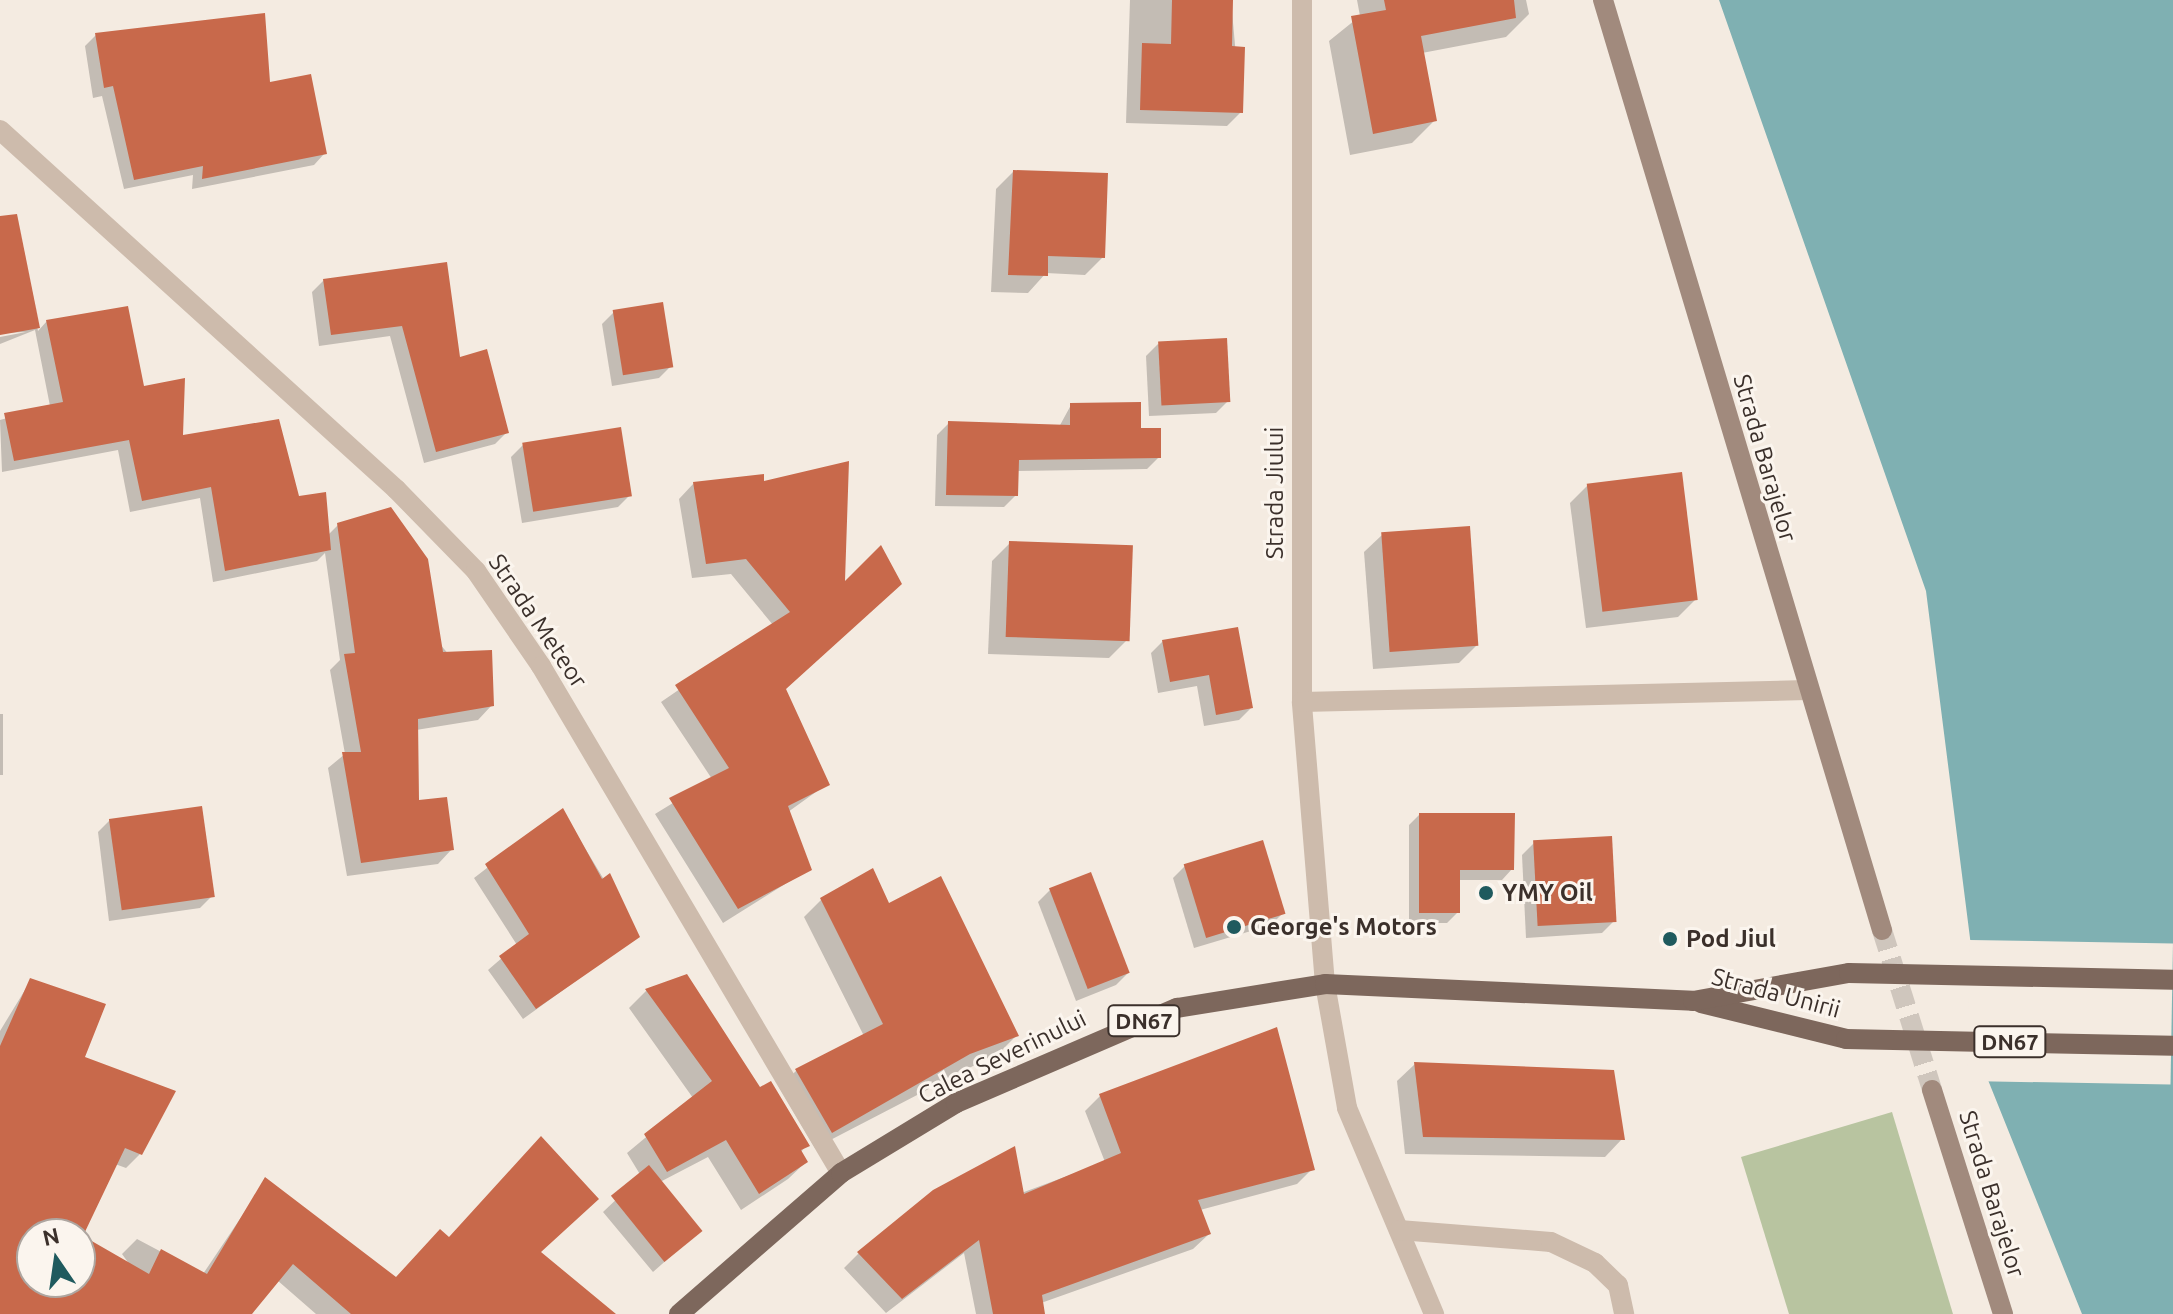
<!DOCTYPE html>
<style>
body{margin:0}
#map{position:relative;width:2173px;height:1314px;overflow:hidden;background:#f4ebe1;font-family:Ubuntu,sans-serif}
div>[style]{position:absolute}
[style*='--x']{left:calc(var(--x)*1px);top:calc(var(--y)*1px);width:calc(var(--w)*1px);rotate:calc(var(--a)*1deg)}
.green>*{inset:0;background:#b8c4a0}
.water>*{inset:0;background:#7fb0b2}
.pier>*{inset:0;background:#f4ebe1;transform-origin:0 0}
.shadow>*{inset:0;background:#0003;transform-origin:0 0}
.building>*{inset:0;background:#c8694b;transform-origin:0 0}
.secondary-tunnel>*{height:20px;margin-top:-10px;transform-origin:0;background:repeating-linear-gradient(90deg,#cfc6bd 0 20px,transparent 0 30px)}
.service>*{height:20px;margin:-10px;padding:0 10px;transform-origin:10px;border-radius:10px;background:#cdbbac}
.minor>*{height:20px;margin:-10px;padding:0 10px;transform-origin:10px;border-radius:10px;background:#cdbbac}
.tertiary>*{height:20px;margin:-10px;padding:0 10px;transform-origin:10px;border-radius:10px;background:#cdbbac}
.secondary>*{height:20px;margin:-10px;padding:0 10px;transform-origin:10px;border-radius:10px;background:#a18a7d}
.primary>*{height:20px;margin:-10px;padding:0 10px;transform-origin:10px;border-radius:10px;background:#7d675c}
.primary-bridge>*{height:20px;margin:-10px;padding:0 10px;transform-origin:10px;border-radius:10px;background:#7d675c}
.dots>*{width:22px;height:22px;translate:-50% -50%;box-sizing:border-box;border:4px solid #fbf5ee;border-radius:50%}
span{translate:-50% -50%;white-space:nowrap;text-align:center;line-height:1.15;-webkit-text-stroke:6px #fbf5ee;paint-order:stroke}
.shield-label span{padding:2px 6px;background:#fbf5ee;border:2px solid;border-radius:6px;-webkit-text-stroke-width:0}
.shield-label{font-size:22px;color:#3b302b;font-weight:700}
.street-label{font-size:24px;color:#3b302b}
.poi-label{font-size:24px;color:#3b302b;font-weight:700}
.left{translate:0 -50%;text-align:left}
.north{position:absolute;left:16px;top:1218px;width:80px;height:80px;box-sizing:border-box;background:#fbf5ee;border:2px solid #aea6a0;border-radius:50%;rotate:347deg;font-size:22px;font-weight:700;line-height:32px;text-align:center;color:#3b302b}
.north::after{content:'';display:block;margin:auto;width:28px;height:36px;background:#1f5a5e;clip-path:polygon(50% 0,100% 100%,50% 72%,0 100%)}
</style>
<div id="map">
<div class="green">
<i style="clip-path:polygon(1892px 1112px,1953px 1314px,1789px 1314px,1741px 1157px)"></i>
</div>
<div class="water">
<i style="clip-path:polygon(1719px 0,2173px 0,2173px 1314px,2082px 1314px,1988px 1080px,1926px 591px)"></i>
</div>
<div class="pier">
<i style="left:1970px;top:940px;width:203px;height:141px;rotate:1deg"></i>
</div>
<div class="shadow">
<i style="clip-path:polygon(1130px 0,1231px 0,1241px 112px,1227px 126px,1126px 123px)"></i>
<i style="clip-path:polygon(1357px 0,1526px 0,1529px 14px,1506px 37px,1422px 53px,1435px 120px,1412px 143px,1350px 155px,1329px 41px,1360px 16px)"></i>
<i style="clip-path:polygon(96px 35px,269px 84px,324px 154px,314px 165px,192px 189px,193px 175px,124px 189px,102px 96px,93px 98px,85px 46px)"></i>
<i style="clip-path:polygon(1013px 172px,1103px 257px,1085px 275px,1046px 273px,1028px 293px,991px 292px,996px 189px)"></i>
<i style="clip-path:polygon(445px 264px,458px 359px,507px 432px,495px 444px,424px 463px,390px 336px,319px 346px,312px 292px,324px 280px)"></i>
<i style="clip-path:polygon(28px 278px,38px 331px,47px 321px,142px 388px,181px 437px,298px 498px,328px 535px,338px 525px,492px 705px,478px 720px,416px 730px,417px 803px,452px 849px,438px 864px,347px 876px,328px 768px,345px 754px,330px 670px,340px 660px,325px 553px,317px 561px,213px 582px,200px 498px,130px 512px,118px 450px,2px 472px,0 420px,50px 406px,35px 330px,0 344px,0 337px,26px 332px,0 333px,0 284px)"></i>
<i style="clip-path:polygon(614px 312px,671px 366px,659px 378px,612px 386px,602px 324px)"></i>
<i style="clip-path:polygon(1158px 344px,1228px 401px,1216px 413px,1149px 416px,1146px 356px)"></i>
<i style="clip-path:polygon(1071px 405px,1139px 430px,1159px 457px,1147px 469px,1017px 471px,1016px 495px,1004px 507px,935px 506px,937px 435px,949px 423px,1059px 427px)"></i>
<i style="clip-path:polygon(523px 445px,630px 495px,618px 507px,522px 523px,511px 457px)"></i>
<i style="clip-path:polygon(847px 464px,784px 689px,827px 784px,788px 812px,809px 869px,723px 923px,655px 814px,712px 779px,661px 702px,773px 625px,731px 574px,692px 578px,679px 499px,694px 483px,762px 484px)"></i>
<i style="clip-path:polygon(1588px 485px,1696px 599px,1678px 617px,1586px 628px,1570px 503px)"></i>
<i style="clip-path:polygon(1382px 535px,1477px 645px,1459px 663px,1373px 669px,1364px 552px)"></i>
<i style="clip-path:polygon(1010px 543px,1127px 640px,1109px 658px,988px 654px,992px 561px)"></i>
<i style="clip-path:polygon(1237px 629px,1251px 708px,1239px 720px,1204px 726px,1197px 686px,1158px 693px,1151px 653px,1163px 641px)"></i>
<i style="left:3px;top:714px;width:61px;height:3px;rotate:90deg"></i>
<i style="clip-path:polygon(562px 810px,638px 936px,523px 1019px,488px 970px,517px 945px,474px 878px)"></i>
<i style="clip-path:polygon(1419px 815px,1512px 869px,1502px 880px,1458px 880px,1458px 912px,1447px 923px,1409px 923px,1409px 825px)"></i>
<i style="clip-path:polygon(110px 820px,212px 896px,200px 908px,109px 921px,98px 832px)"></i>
<i style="clip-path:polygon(1534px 843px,1614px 921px,1602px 933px,1526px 938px,1522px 855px)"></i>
<i style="clip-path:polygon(1185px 866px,1283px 913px,1271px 925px,1194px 948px,1173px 878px)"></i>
<i style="clip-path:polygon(1050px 890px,1128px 973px,1116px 985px,1076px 1001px,1038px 902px)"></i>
<i style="clip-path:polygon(821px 900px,888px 905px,1017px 1035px,1000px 1052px,815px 1148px,779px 1087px,796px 1071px,864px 1036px,804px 917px)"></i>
<i style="clip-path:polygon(evenodd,31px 980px,140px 1154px,126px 1168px,115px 1164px,80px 1237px,113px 1256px,46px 1314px,0 1314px,0 1031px,31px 980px,32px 1234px,80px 1234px,80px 1282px,32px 1282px,32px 1234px)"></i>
<i style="clip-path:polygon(647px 990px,759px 1089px,807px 1145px,800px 1153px,806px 1162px,788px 1179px,741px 1210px,708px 1157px,660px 1182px,687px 1242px,653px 1272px,603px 1212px,641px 1176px,627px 1153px,693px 1098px,629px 1008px)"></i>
<i style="clip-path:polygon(1415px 1064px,1622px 1139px,1605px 1157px,1405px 1154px,1397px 1081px)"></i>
<i style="clip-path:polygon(1100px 1096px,1312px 1169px,1297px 1184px,1200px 1210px,1209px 1234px,1193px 1249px,1041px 1303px,1037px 1314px,976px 1314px,964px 1253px,886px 1313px,844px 1268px,859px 1253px,1105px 1162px,1085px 1111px)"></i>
<i style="clip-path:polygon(266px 1180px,396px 1279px,448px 1239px,539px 1252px,606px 1314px,316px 1314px,277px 1280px,249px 1314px,138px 1314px,140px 1279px,122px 1254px,137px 1239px,203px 1274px)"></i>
</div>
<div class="building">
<i style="clip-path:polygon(1172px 0,1233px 0,1232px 46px,1245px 47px,1243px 113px,1140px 110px,1142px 43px,1171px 44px)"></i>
<i style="clip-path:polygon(1384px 0,1514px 0,1516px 18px,1421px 36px,1437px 121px,1373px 134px,1351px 16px,1386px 10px)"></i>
<i style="clip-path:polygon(265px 13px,270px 82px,311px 74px,327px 154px,202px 179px,203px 166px,134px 180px,113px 86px,104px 88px,95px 33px)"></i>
<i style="clip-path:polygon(1013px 170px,1108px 173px,1105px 258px,1048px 256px,1048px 276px,1008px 275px)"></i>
<i style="clip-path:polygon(17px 214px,40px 328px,0 335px,0 216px)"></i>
<i style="clip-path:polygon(447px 262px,460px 357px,487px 349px,509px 433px,436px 452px,402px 326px,331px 335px,323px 279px)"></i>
<i style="left:663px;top:302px;width:66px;height:51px;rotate:81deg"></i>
<i style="clip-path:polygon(128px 306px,144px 386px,185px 378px,183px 435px,279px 419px,299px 496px,326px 492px,331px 550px,225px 571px,211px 487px,142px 501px,129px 440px,14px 461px,4px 413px,63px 402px,46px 320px)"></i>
<i style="left:1227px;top:338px;width:64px;height:69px;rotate:87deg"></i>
<i style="clip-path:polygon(1141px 402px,1141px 428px,1161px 428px,1161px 458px,1019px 460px,1018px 496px,946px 495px,948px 421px,1070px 425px,1070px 403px)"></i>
<i style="left:621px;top:427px;width:70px;height:100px;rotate:81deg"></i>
<i style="clip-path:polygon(849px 461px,845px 581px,881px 545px,902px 584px,786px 689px,830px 785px,788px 806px,812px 870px,738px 909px,669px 798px,729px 768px,675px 685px,790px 612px,746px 559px,706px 564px,693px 482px,764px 474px,764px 481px)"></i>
<i style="left:1682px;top:472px;width:129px;height:96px;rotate:83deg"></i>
<i style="clip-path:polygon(391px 507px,428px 559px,443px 652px,492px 650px,494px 706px,418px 719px,419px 800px,447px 797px,454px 850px,361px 863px,342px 752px,361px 752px,344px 654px,355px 653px,337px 523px)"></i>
<i style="left:1470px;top:526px;width:120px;height:89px;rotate:86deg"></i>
<i style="left:1009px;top:541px;width:124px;height:96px;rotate:2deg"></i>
<i style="clip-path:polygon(1238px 627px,1253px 708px,1216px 715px,1209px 675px,1170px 682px,1162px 640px)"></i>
<i style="left:202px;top:806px;width:92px;height:94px;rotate:82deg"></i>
<i style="clip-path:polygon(563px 808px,602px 879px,610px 873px,640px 937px,536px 1009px,499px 956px,529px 934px,485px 864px)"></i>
<i style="clip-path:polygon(1419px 813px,1515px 813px,1514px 870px,1460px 870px,1460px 913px,1419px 913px)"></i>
<i style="left:1612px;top:836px;width:86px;height:79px;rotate:87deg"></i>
<i style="left:1263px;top:840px;width:77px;height:83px;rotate:73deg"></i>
<i style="clip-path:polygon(873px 868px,889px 903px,941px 876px,1019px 1036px,970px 1054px,832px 1133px,795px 1069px,883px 1024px,820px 898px)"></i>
<i style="left:1091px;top:872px;width:108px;height:45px;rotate:69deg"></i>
<i style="clip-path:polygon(687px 974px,760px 1087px,771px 1081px,810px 1146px,801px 1150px,808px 1162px,759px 1194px,726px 1140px,667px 1172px,644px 1134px,712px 1081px,645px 989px)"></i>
<i style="clip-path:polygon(evenodd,30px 978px,106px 1004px,85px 1057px,176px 1091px,142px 1155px,125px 1148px,83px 1236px,149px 1274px,161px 1249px,207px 1274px,265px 1177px,396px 1277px,440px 1229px,449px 1237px,541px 1136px,599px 1199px,541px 1252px,616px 1314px,351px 1314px,293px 1264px,252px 1314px,0 1314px,0 1046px,30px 978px,32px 1234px,80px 1234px,80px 1282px,32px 1282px,32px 1234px)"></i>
<i style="clip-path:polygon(1277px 1027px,1315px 1170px,1198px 1200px,1211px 1234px,1042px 1295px,1045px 1314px,993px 1314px,979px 1240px,902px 1299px,857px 1252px,933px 1190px,1015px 1146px,1024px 1194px,1121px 1153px,1099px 1094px)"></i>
<i style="clip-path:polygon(1414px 1062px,1614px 1070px,1625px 1140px,1423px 1137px)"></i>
<i style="left:649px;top:1165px;width:85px;height:49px;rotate:51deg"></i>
</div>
<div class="secondary-tunnel">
<i style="--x:1882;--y:930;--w:168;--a:72.6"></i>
</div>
<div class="service">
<i style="--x:1325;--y:984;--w:126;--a:79.9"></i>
<i style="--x:1347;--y:1108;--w:224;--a:67.1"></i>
<i style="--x:1399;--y:1230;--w:152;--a:4.5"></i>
<i style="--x:1551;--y:1242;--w:49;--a:25.5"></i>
<i style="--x:1595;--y:1263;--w:32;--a:44"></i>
<i style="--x:1618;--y:1285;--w:30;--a:78"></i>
</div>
<div class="minor">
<i style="--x:1302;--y:0;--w:702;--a:90"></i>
<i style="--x:0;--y:130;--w:535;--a:42.19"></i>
<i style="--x:396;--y:489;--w:115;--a:45.7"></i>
<i style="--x:476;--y:571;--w:115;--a:55.6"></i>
<i style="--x:541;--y:666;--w:589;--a:59.39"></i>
</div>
<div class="tertiary">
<i style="--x:1325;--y:984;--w:283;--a:-94.7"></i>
<i style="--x:1302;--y:702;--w:505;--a:-1.36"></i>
</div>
<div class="secondary">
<i style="--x:1603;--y:0;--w:971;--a:73.3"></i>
<i style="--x:1932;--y:1090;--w:235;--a:72.4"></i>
</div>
<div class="primary">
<i style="--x:1701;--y:1003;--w:149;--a:13.9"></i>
<i style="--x:679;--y:1314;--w:215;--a:-41"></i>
<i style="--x:841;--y:1173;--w:135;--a:-31.3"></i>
<i style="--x:956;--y:1103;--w:241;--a:-23.3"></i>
<i style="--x:1177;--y:1008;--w:150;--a:-9.2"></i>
<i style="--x:1325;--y:984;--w:368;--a:2.6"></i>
<i style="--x:1693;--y:1001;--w:158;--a:-10.2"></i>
</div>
<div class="primary-bridge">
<i style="--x:1849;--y:973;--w:324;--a:1.2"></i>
<i style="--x:1846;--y:1039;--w:327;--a:1.2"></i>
</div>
<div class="dots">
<i style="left:1486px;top:893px;background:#1f5a5e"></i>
<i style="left:1234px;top:927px;background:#1f5a5e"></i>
<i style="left:1670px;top:939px;background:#1f5a5e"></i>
</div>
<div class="shield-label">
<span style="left:1144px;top:1021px">DN67</span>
<span style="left:2010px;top:1042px">DN67</span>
</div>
<div class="street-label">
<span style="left:1765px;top:458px;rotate:74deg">Strada Barajelor</span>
<span style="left:1275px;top:493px;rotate:-90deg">Strada Jiului</span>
<span style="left:538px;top:621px;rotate:56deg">Strada Meteor</span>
<span style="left:1776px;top:993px;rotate:15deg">Strada Unirii</span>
<span style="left:1002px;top:1057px;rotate:-26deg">Calea Severinului</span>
<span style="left:1992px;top:1194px;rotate:73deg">Strada Barajelor</span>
</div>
<div class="poi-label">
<span class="left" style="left:1502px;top:893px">YMY Oil</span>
<span class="left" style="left:1250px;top:927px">George's Motors</span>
<span class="left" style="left:1686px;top:939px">Pod Jiul</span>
</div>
<div class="north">N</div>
</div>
